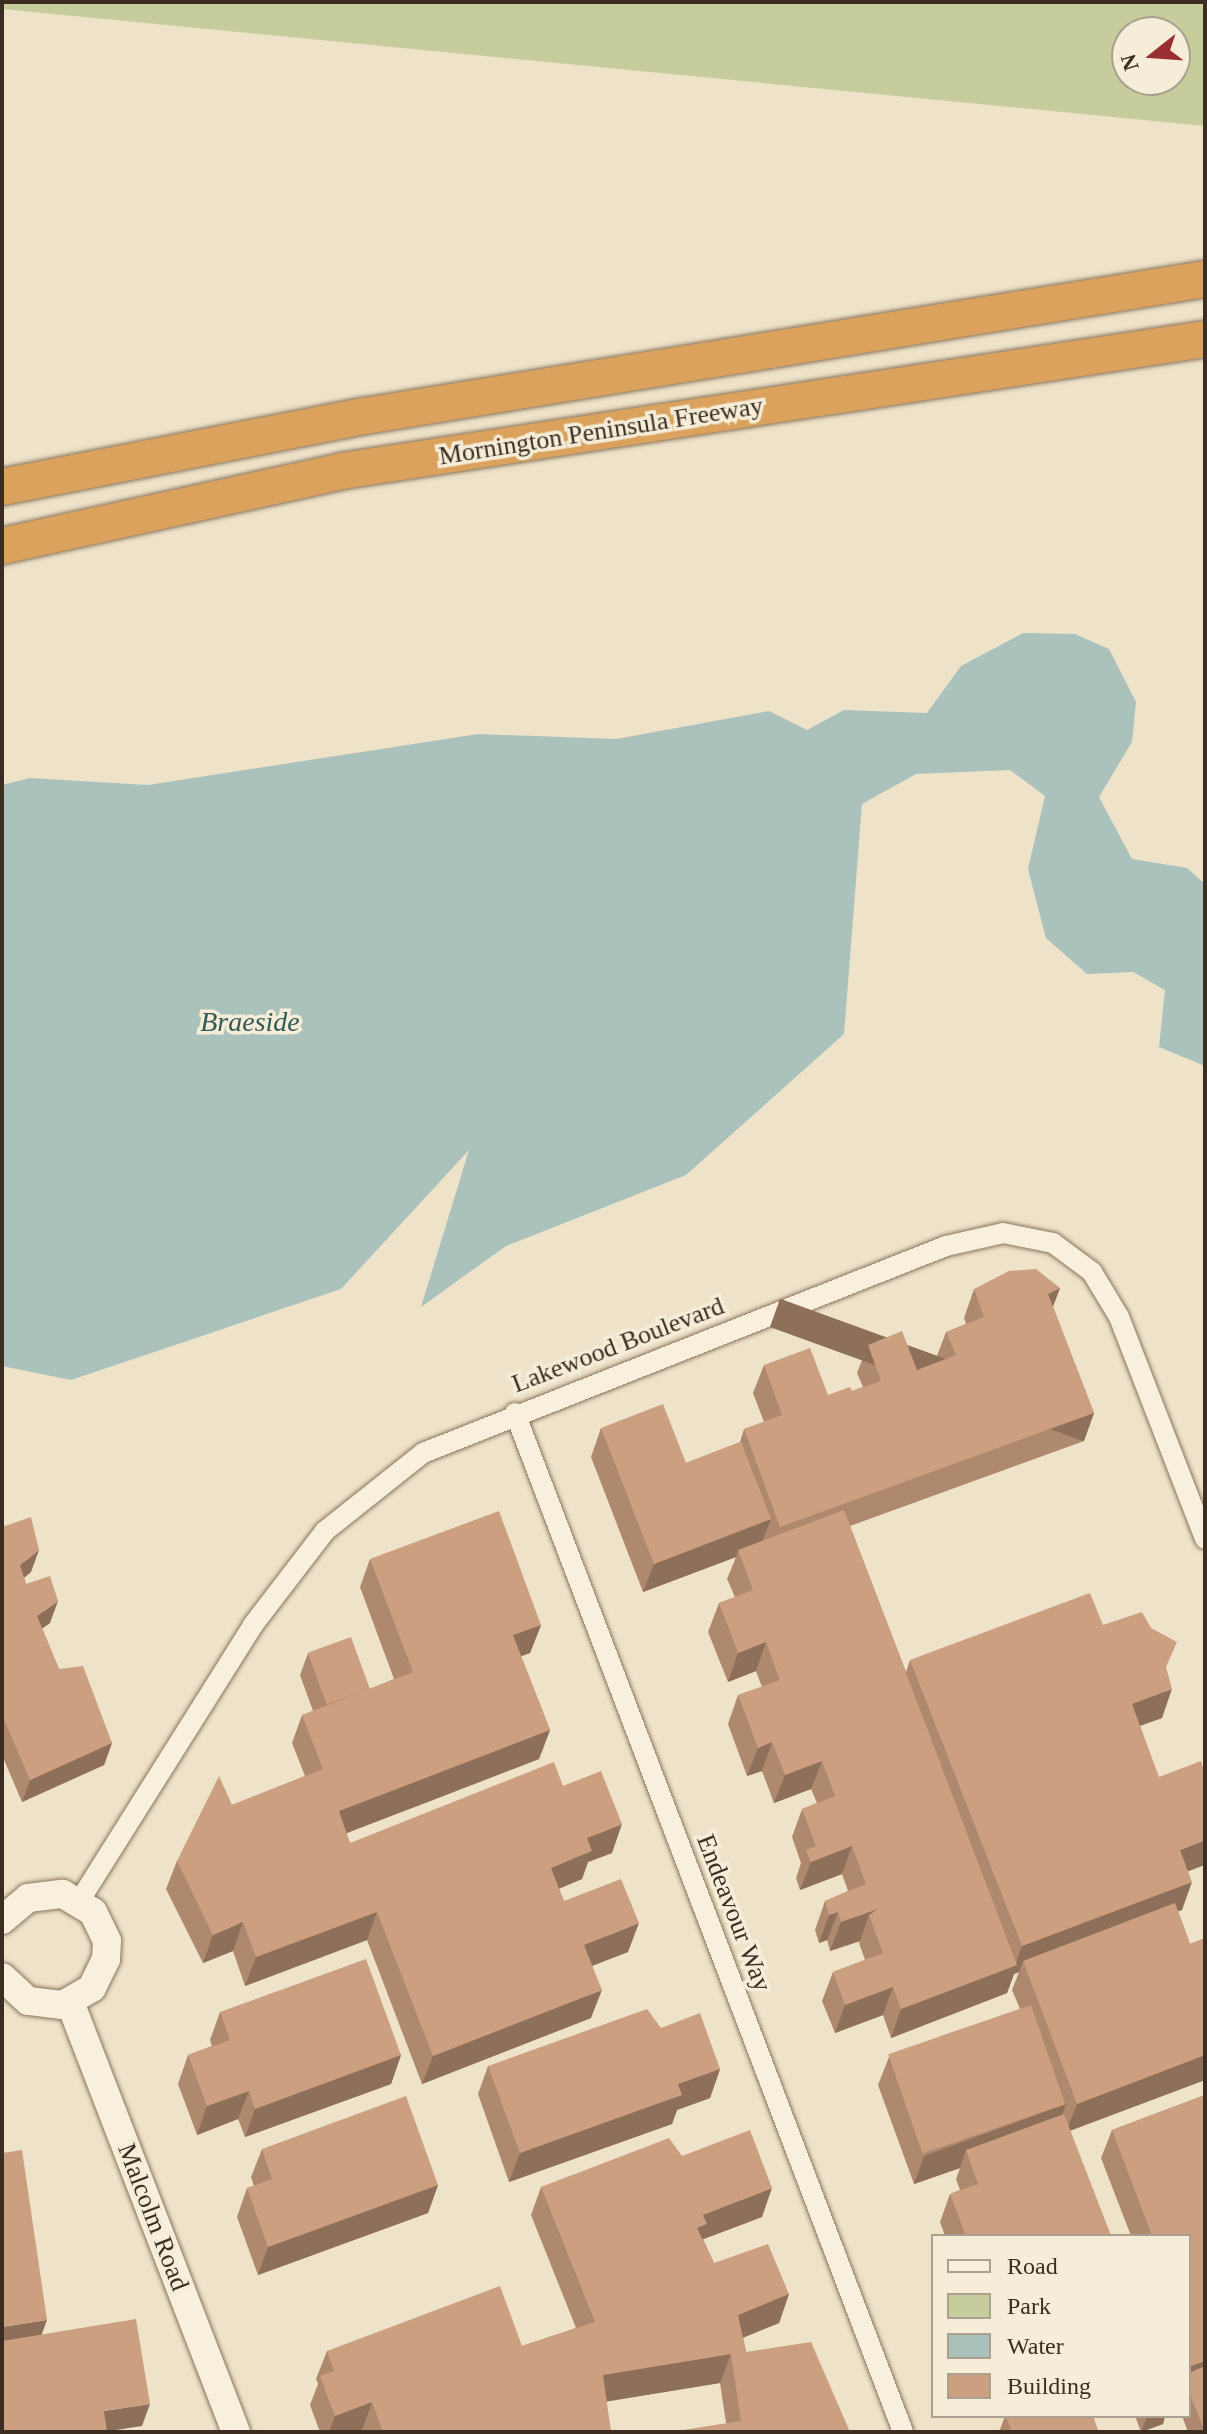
<!DOCTYPE html>
<style>
body{margin:0}
#map{position:relative;width:1207px;height:2434px;overflow:hidden;background:#eee3c9;font-family:Georgia,serif}
div>[style]{position:absolute}
[style*='--x']{left:calc(var(--x)*1px);top:calc(var(--y)*1px);width:calc(var(--w)*1px);rotate:calc(var(--a)*1deg)}
.green>*{inset:0;background:#c7cc9d}
.water>*{inset:0;background:#aac2bb}
.roads{filter:drop-shadow(0 0 2px #8a755e) drop-shadow(0 0 2px #8a755e)}
.street>*{height:20px;margin:-10px;padding:0 10px;transform-origin:10px;border-radius:10px;background:#f8f0dc}
.secondary>*{height:28px;margin:-14px;padding:0 14px;transform-origin:14px;border-radius:14px;background:#f8f0dc}
.highway>*{height:36px;margin:-18px;padding:0 18px;transform-origin:18px;border-radius:18px;background:#daa25d}
.wall>*{inset:0;background:#af896e}
.shaded-wall>*{inset:0;background:#8e6f5a;transform-origin:0 0}
.building>*{inset:0;background:#cb9f80;transform-origin:0 0}
span{translate:-50% -50%;white-space:nowrap;text-align:center;line-height:1.15;-webkit-text-stroke:7px #f5edd8;paint-order:stroke}
.street-label{font-size:26px;color:#3b2d21}
.water-label{font-size:28px;color:#315a57;font-style:italic}
.frame{position:absolute;inset:0;border:4px solid #3b2d21;pointer-events:none}
.legend{position:absolute;left:931px;top:2234px;width:260px;height:184px;box-sizing:border-box;background:#f5edd8;border:2px solid #aba08f;margin:0;padding:10px 14px;list-style:none;font-size:24px;color:#3b2d21}
.legend li{display:flex;align-items:center;gap:16px;height:40px}
.legend b{width:40px;border:2px solid #aba08f}
.north{position:absolute;left:1111px;top:16px;width:80px;height:80px;box-sizing:border-box;background:#f5edd8;border:2px solid #aba08f;border-radius:50%;rotate:253deg;font-size:22px;font-weight:700;line-height:32px;text-align:center;color:#3b2d21}
.north::after{content:'';display:block;margin:auto;width:28px;height:36px;background:#982f30;clip-path:polygon(50% 0,100% 100%,50% 72%,0 100%)}
</style>
<div id="map">
<div class="green">
<i style="clip-path:polygon(evenodd,2px 2px,1205px 2px,1205px 126px,2px 9px,2px 2px,1127px 32px,1175px 32px,1175px 80px,1127px 80px,1127px 32px)"></i>
</div>
<div class="water">
<i style="clip-path:polygon(1023px 633px,1075px 634px,1109px 649px,1136px 702px,1132px 742px,1099px 797px,1132px 859px,1187px 868px,1205px 884px,1205px 1066px,1159px 1047px,1165px 990px,1133px 972px,1087px 974px,1046px 938px,1028px 869px,1045px 796px,1010px 770px,916px 774px,862px 804px,844px 1034px,686px 1175px,506px 1246px,421px 1307px,469px 1150px,341px 1289px,71px 1380px,2px 1366px,2px 785px,30px 778px,148px 785px,478px 734px,616px 739px,769px 711px,807px 730px,844px 710px,927px 713px,961px 666px)"></i>
</div>
<div class="roads">
<div class="street">
<i style="--x:515;--y:1413;--w:1090;--a:69.15"></i>
<i style="--x:80;--y:1900;--w:325;--a:-57.8"></i>
<i style="--x:253;--y:1625;--w:118;--a:-52.5"></i>
<i style="--x:325;--y:1531;--w:125;--a:-38.5"></i>
<i style="--x:423;--y:1453;--w:562;--a:-21.59"></i>
<i style="--x:946;--y:1246;--w:58;--a:-12.8"></i>
<i style="--x:1003;--y:1233;--w:51;--a:11.3"></i>
<i style="--x:1053;--y:1243;--w:49;--a:36.6"></i>
<i style="--x:1092;--y:1272;--w:52;--a:59"></i>
<i style="--x:1119;--y:1317;--w:238;--a:68.8"></i>
</div>
<div class="secondary">
<i style="--x:2;--y:1920;--w:34;--a:-40"></i>
<i style="--x:28;--y:1898;--w:35;--a:-7"></i>
<i style="--x:63;--y:1894;--w:35;--a:31"></i>
<i style="--x:93;--y:1912;--w:32;--a:64"></i>
<i style="--x:107;--y:1941;--w:18;--a:93"></i>
<i style="--x:106;--y:1959;--w:32;--a:116"></i>
<i style="--x:92;--y:1988;--w:34;--a:150"></i>
<i style="--x:62;--y:2005;--w:34;--a:-173"></i>
<i style="--x:28;--y:2001;--w:35;--a:-137"></i>
<i style="--x:70;--y:2002;--w:461;--a:68.9"></i>
</div>
<div class="highway">
<i style="--x:2;--y:487;--w:370;--a:-11.1"></i>
<i style="--x:365;--y:416;--w:851;--a:-9.26"></i>
<i style="--x:2;--y:546;--w:348;--a:-12.4"></i>
<i style="--x:342;--y:471;--w:873;--a:-8.7"></i>
</div>
</div>
<div class="wall">
<i style="clip-path:polygon(1060px 1288px,1053px 1307px,1094px 1413px,1084px 1441px,850px 1526px,906px 1672px,910px 1660px,1103px 1625px,1167px 1670px,1162px 1718px,1140px 1726px,1188px 1871px,1182px 1910px,1178px 1911px,1190px 1944px,1205px 1938px,1205px 2080px,1070px 2131px,1111px 2236px,945px 2236px,940px 2222px,950px 2194px,960px 2190px,956px 2179px,960px 2168px,914px 2184px,878px 2085px,889px 2057px,1020px 2009px,1012px 1990px,1019px 1972px,1014px 1974px,1007px 1993px,891px 2038px,883px 2015px,835px 2033px,822px 2001px,833px 1972px,865px 1960px,859px 1943px,860px 1941px,830px 1951px,827px 1940px,819px 1943px,815px 1930px,825px 1901px,848px 1891px,842px 1874px,800px 1890px,796px 1878px,801px 1863px,792px 1837px,802px 1809px,817px 1803px,811px 1789px,774px 1803px,762px 1771px,747px 1776px,728px 1724px,738px 1695px,762px 1687px,756px 1671px,728px 1682px,708px 1632px,719px 1603px,735px 1597px,727px 1579px,736px 1557px,643px 1592px,591px 1457px,601px 1428px,686px 1463px,740px 1442px,744px 1429px,764px 1422px,753px 1393px,764px 1365px,828px 1395px,852px 1391px,863px 1387px,857px 1373px,868px 1345px,917px 1370px,936px 1363px,935px 1361px,946px 1332px,966px 1324px,964px 1318px,974px 1289px)"></i>
<i style="clip-path:polygon(2px 1527px,31px 1572px,24px 1578px,26px 1584px,50px 1623px,42px 1628px,59px 1669px,112px 1743px,104px 1765px,22px 1802px,2px 1755px)"></i>
<i style="clip-path:polygon(370px 1559px,541px 1625px,530px 1653px,521px 1656px,550px 1730px,539px 1759px,346px 1833px,350px 1843px,563px 1786px,612px 1853px,588px 1862px,582px 1879px,559px 1889px,564px 1901px,628px 1952px,592px 1966px,591px 2018px,422px 2084px,367px 1940px,245px 1986px,233px 1951px,203px 1963px,166px 1889px,177px 1861px,232px 1805px,305px 1776px,292px 1743px,302px 1715px,313px 1711px,300px 1675px,308px 1653px,370px 1689px,394px 1679px,360px 1587px)"></i>
<i style="clip-path:polygon(220px 2012px,401px 2055px,391px 2084px,245px 2137px,238px 2119px,197px 2135px,178px 2084px,188px 2055px,212px 2046px,210px 2040px)"></i>
<i style="clip-path:polygon(661px 2028px,720px 2069px,710px 2098px,677px 2110px,672px 2124px,509px 2182px,478px 2094px,488px 2066px)"></i>
<i style="clip-path:polygon(1205px 2095px,1205px 2432px,1188px 2432px,1182px 2416px,1189px 2416px,1189px 2236px,1131px 2236px,1101px 2158px,1112px 2130px)"></i>
<i style="clip-path:polygon(262px 2149px,438px 2185px,428px 2213px,258px 2275px,237px 2217px,247px 2188px,254px 2186px,251px 2177px)"></i>
<i style="clip-path:polygon(682px 2156px,762px 2217px,703px 2239px,714px 2263px,789px 2294px,779px 2323px,743px 2337px,746px 2352px,850px 2432px,726px 2423px,720px 2383px,606px 2401px,611px 2432px,362px 2432px,362px 2430px,357px 2432px,320px 2432px,310px 2405px,318px 2384px,316px 2379px,327px 2351px,522px 2346px,576px 2328px,531px 2215px,541px 2187px)"></i>
<i style="clip-path:polygon(1005px 2416px,1093px 2416px,1098px 2431px,1098px 2432px,999px 2432px)"></i>
<i style="clip-path:polygon(1135px 2416px,1165px 2416px,1163px 2424px,1141px 2432px)"></i>
</div>
<div class="shaded-wall">
<i style="clip-path:polygon(1060px 1288px,1049px 1316px,1048px 1294px)"></i>
<i style="left:1094px;top:1413px;width:30px;height:334px;rotate:110deg"></i>
<i style="clip-path:polygon(771px 1519px,760px 1547px,738px 1550px,736px 1557px,643px 1592px,654px 1564px)"></i>
<i style="clip-path:polygon(39px 1550px,31px 1572px,12px 1587px,20px 1565px)"></i>
<i style="clip-path:polygon(58px 1601px,50px 1623px,29px 1638px,37px 1616px)"></i>
<i style="clip-path:polygon(541px 1625px,530px 1653px,503px 1663px,513px 1635px)"></i>
<i style="clip-path:polygon(766px 1642px,756px 1671px,728px 1682px,738px 1653px)"></i>
<i style="clip-path:polygon(1172px 1689px,1162px 1718px,1122px 1732px,1132px 1704px)"></i>
<i style="clip-path:polygon(550px 1730px,539px 1759px,329px 1840px,339px 1811px)"></i>
<i style="clip-path:polygon(772px 1742px,762px 1771px,747px 1776px,758px 1748px)"></i>
<i style="clip-path:polygon(112px 1743px,104px 1765px,22px 1802px,30px 1780px)"></i>
<i style="clip-path:polygon(822px 1761px,811px 1789px,774px 1803px,785px 1775px)"></i>
<i style="clip-path:polygon(622px 1824px,612px 1853px,588px 1862px,582px 1879px,540px 1896px,551px 1868px,587px 1838px)"></i>
<i style="clip-path:polygon(1205px 1840px,1205px 1865px,1170px 1878px,1180px 1850px)"></i>
<i style="clip-path:polygon(852px 1846px,842px 1874px,800px 1890px,811px 1862px)"></i>
<i style="clip-path:polygon(1192px 1882px,1182px 1910px,1026px 1969px,1023px 1961px,1019px 1972px,1014px 1974px,1007px 1993px,891px 2038px,901px 2009px,1015px 1966px,1022px 1946px)"></i>
<i style="clip-path:polygon(878px 1909px,869px 1915px,860px 1941px,830px 1951px,841px 1922px)"></i>
<i style="clip-path:polygon(377px 1912px,367px 1940px,245px 1986px,256px 1957px)"></i>
<i style="clip-path:polygon(838px 1912px,827px 1940px,819px 1943px,829px 1915px)"></i>
<i style="clip-path:polygon(243px 1922px,233px 1951px,203px 1963px,213px 1935px)"></i>
<i style="clip-path:polygon(639px 1923px,628px 1952px,573px 1973px,584px 1945px)"></i>
<i style="clip-path:polygon(893px 1987px,883px 2015px,835px 2033px,845px 2005px)"></i>
<i style="clip-path:polygon(602px 1990px,591px 2018px,422px 2084px,433px 2056px)"></i>
<i style="clip-path:polygon(401px 2055px,391px 2084px,245px 2137px,255px 2109px)"></i>
<i style="clip-path:polygon(1205px 2055px,1205px 2080px,1066px 2132px,1077px 2104px)"></i>
<i style="clip-path:polygon(720px 2069px,710px 2098px,677px 2110px,672px 2124px,509px 2182px,520px 2153px,678px 2084px)"></i>
<i style="clip-path:polygon(249px 2091px,238px 2119px,197px 2135px,207px 2106px)"></i>
<i style="clip-path:polygon(1066px 2104px,1056px 2133px,966px 2150px,960px 2168px,914px 2184px,924px 2156px)"></i>
<i style="clip-path:polygon(438px 2185px,428px 2213px,258px 2275px,268px 2247px)"></i>
<i style="clip-path:polygon(772px 2188px,762px 2217px,701px 2240px,687px 2256px,703px 2215px)"></i>
<i style="clip-path:polygon(789px 2294px,779px 2323px,728px 2344px,738px 2315px)"></i>
<i style="clip-path:polygon(47px 2320px,39px 2342px,2px 2347px,2px 2327px)"></i>
<i style="clip-path:polygon(731px 2354px,720px 2383px,592px 2404px,603px 2375px)"></i>
<i style="clip-path:polygon(1205px 2361px,1205px 2385px,1189px 2391px,1189px 2367px)"></i>
<i style="clip-path:polygon(372px 2402px,362px 2430px,357px 2432px,329px 2432px,335px 2416px)"></i>
<i style="clip-path:polygon(150px 2404px,142px 2426px,103px 2432px,104px 2411px)"></i>
<i style="clip-path:polygon(1147px 2416px,1165px 2416px,1163px 2424px,1141px 2432px)"></i>
</div>
<div class="building">
<i style="clip-path:polygon(1036px 1269px,1060px 1288px,1048px 1294px,1094px 1413px,780px 1527px,744px 1429px,782px 1415px,764px 1365px,810px 1348px,828px 1395px,850px 1387px,852px 1391px,881px 1381px,868px 1345px,902px 1331px,917px 1370px,956px 1355px,946px 1332px,984px 1317px,974px 1289px,1009px 1271px)"></i>
<i style="clip-path:polygon(663px 1404px,686px 1463px,741px 1442px,771px 1519px,654px 1564px,601px 1428px)"></i>
<i style="clip-path:polygon(844px 1510px,1017px 1965px,901px 2009px,893px 1987px,845px 2005px,833px 1972px,883px 1953px,869px 1915px,878px 1909px,841px 1922px,838px 1912px,829px 1915px,825px 1901px,866px 1884px,852px 1846px,811px 1862px,806px 1850px,816px 1846px,802px 1809px,835px 1796px,822px 1761px,785px 1775px,772px 1742px,758px 1748px,738px 1695px,780px 1680px,766px 1642px,738px 1653px,719px 1603px,753px 1590px,738px 1550px)"></i>
<i style="clip-path:polygon(499px 1511px,541px 1625px,513px 1635px,550px 1730px,339px 1811px,350px 1843px,554px 1762px,563px 1786px,601px 1771px,622px 1824px,587px 1838px,592px 1851px,551px 1868px,564px 1901px,621px 1879px,639px 1923px,584px 1945px,602px 1990px,433px 2056px,377px 1912px,256px 1957px,243px 1922px,213px 1935px,177px 1861px,219px 1776px,232px 1805px,323px 1769px,302px 1715px,413px 1672px,370px 1559px)"></i>
<i style="clip-path:polygon(31px 1517px,39px 1550px,20px 1565px,26px 1584px,50px 1576px,58px 1601px,37px 1616px,59px 1669px,83px 1666px,112px 1743px,30px 1780px,2px 1715px,2px 1527px)"></i>
<i style="clip-path:polygon(1090px 1593px,1103px 1625px,1142px 1612px,1151px 1628px,1177px 1642px,1166px 1667px,1172px 1689px,1132px 1704px,1159px 1777px,1201px 1761px,1205px 1774px,1205px 1840px,1180px 1850px,1192px 1882px,1022px 1946px,910px 1660px)"></i>
<i style="left:351px;top:1637px;width:55px;height:46px;rotate:70deg"></i>
<i style="clip-path:polygon(1175px 1903px,1190px 1944px,1205px 1938px,1205px 2055px,1077px 2104px,1023px 1961px)"></i>
<i style="clip-path:polygon(366px 1959px,401px 2055px,255px 2109px,249px 2091px,207px 2106px,188px 2055px,230px 2040px,220px 2012px)"></i>
<i style="left:1031px;top:2005px;width:105px;height:151px;rotate:71deg"></i>
<i style="clip-path:polygon(647px 2009px,661px 2028px,700px 2013px,720px 2069px,678px 2084px,682px 2095px,520px 2153px,488px 2066px)"></i>
<i style="clip-path:polygon(1205px 2095px,1205px 2361px,1189px 2367px,1189px 2236px,1152px 2236px,1112px 2130px)"></i>
<i style="clip-path:polygon(406px 2096px,438px 2185px,268px 2247px,247px 2188px,272px 2179px,262px 2149px)"></i>
<i style="clip-path:polygon(1064px 2114px,1111px 2236px,966px 2236px,950px 2194px,978px 2184px,966px 2150px)"></i>
<i style="clip-path:polygon(750px 2130px,772px 2188px,703px 2215px,707px 2224px,697px 2228px,714px 2263px,768px 2244px,789px 2294px,738px 2315px,746px 2352px,811px 2342px,850px 2432px,670px 2432px,741px 2421px,731px 2354px,603px 2375px,611px 2432px,383px 2432px,372px 2402px,335px 2416px,320px 2376px,334px 2371px,327px 2351px,500px 2286px,522px 2346px,595px 2322px,541px 2187px,669px 2138px,682px 2156px)"></i>
<i style="clip-path:polygon(22px 2150px,47px 2320px,2px 2327px,2px 2153px)"></i>
<i style="clip-path:polygon(136px 2319px,150px 2404px,104px 2411px,107px 2432px,2px 2432px,2px 2341px)"></i>
<i style="clip-path:polygon(1205px 2366px,1205px 2432px,1189px 2392px,1189px 2373px)"></i>
<i style="clip-path:polygon(1006px 2416px,1093px 2416px,1098px 2431px,1094px 2432px,1012px 2432px)"></i>
</div>
<div class="street-label">
<span style="left:601px;top:431px;rotate:-9deg">Mornington Peninsula Freeway</span>
<span style="left:618px;top:1345px;rotate:-21deg">Lakewood Boulevard</span>
<span style="left:734px;top:1913px;rotate:69deg">Endeavour Way</span>
<span style="left:153px;top:2217px;rotate:69deg">Malcolm Road</span>
</div>
<div class="water-label">
<span style="left:250px;top:1022px">Braeside</span>
</div>
<div class="frame"></div>
<ul class="legend">
<li><b style="height:10px;background:#f8f0dc"></b>Road</li>
<li><b style="height:22px;background:#c7cc9d"></b>Park</li>
<li><b style="height:22px;background:#aac2bb"></b>Water</li>
<li><b style="height:22px;background:#cb9f80"></b>Building</li>
</ul>
<div class="north">N</div>
</div>
